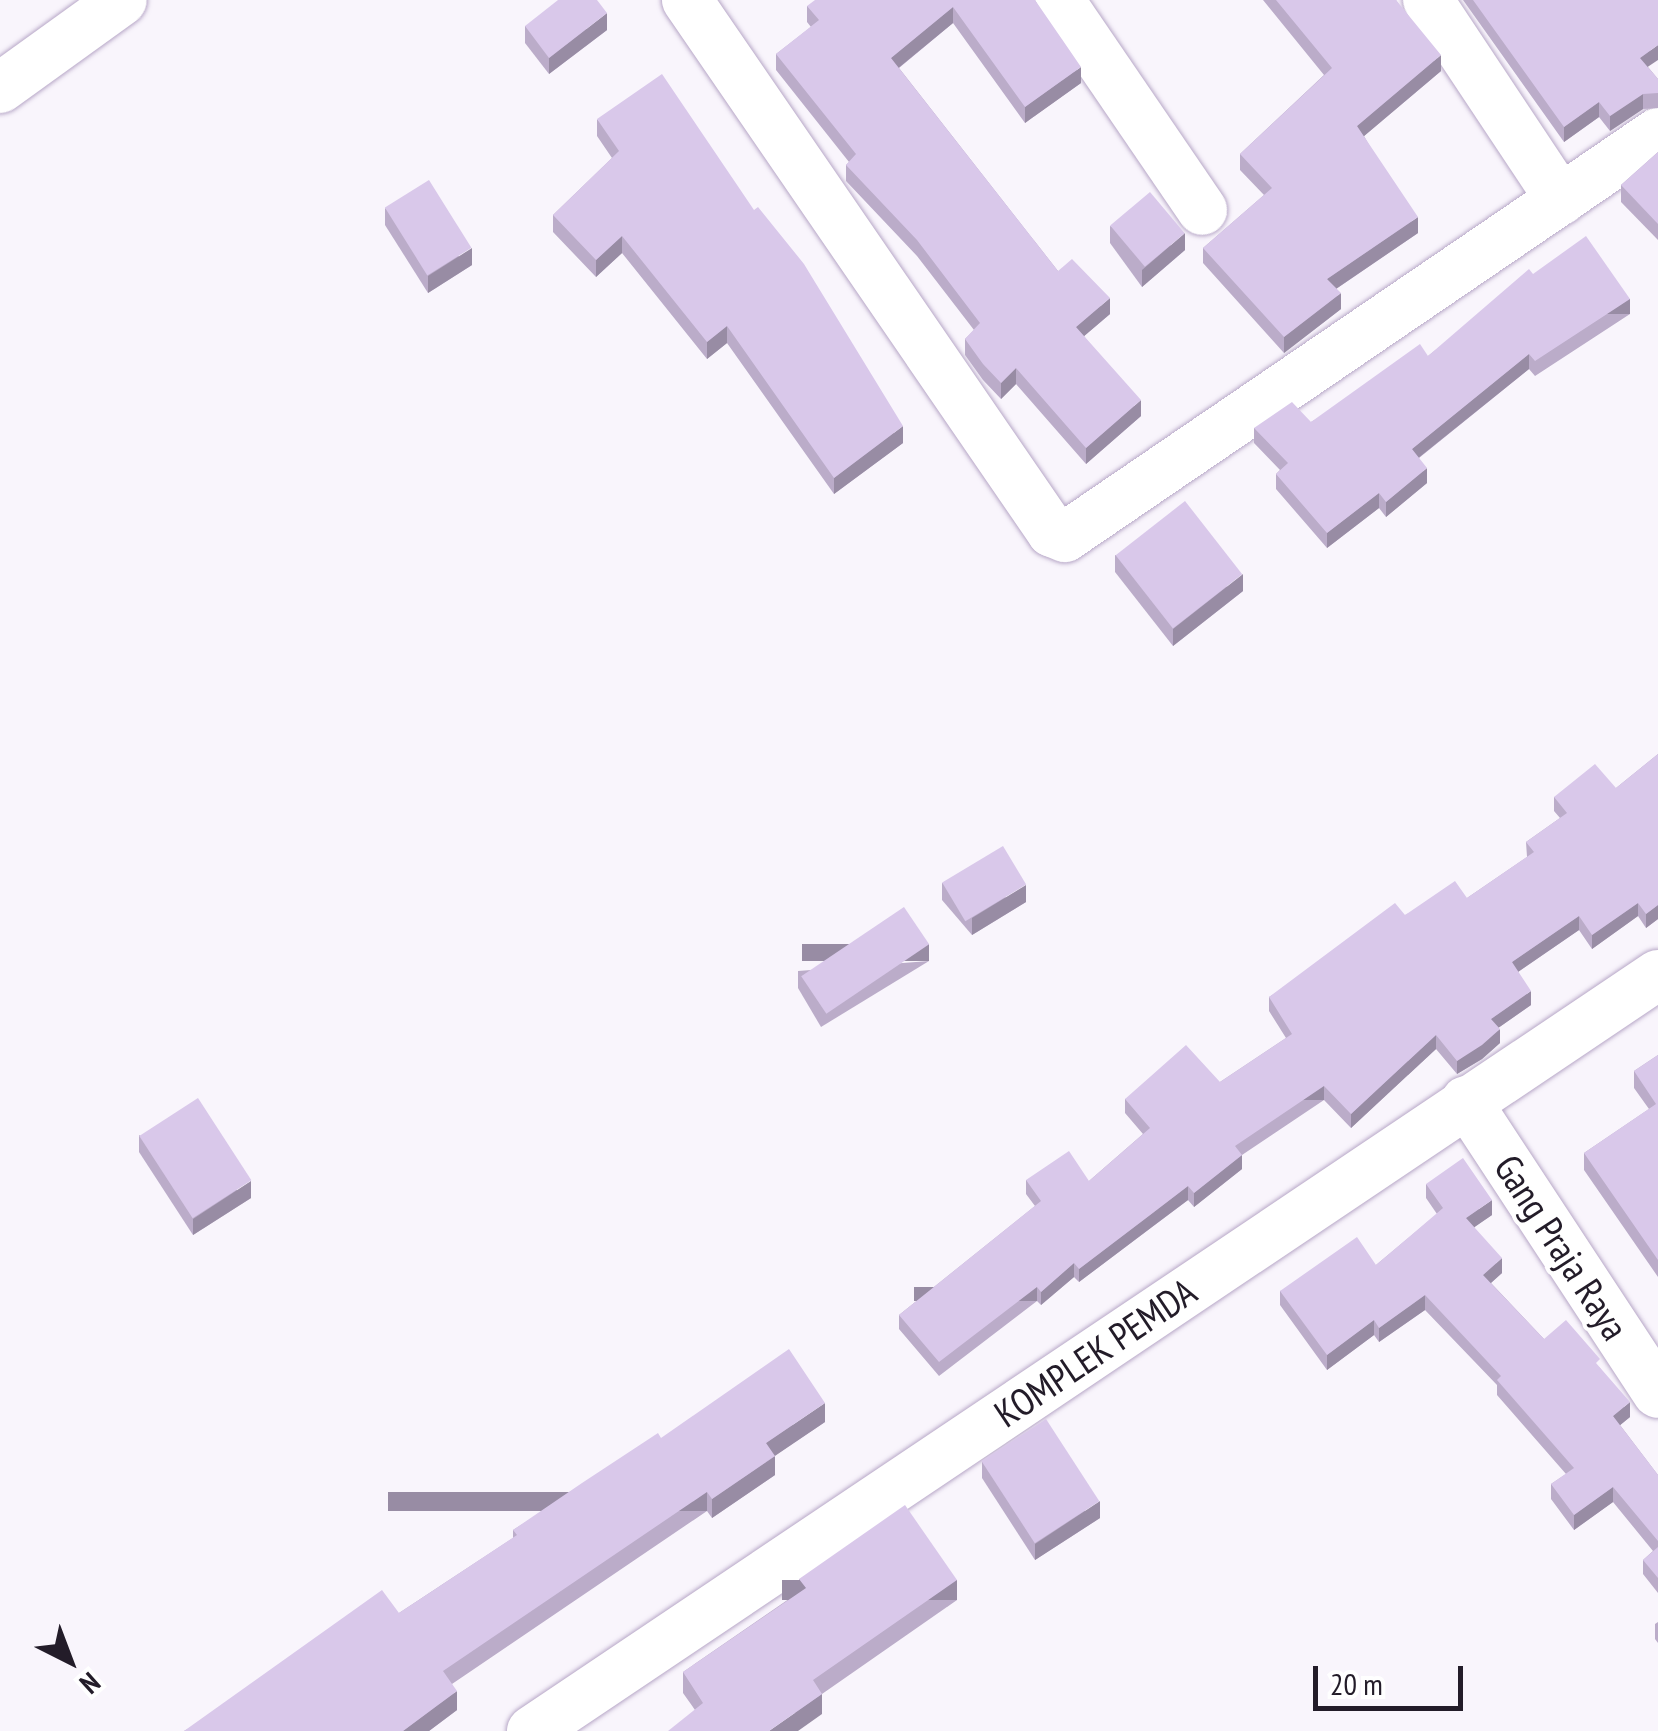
<!DOCTYPE html>
<style>
body{margin:0}
#map{position:relative;width:1658px;height:1731px;overflow:hidden;background:#f9f5fc;font-family:"PT Sans Narrow",sans-serif}
div>[style]{position:absolute}
[style*='--x']{left:calc(var(--x)*1px);top:calc(var(--y)*1px);width:calc(var(--w)*1px);rotate:calc(var(--a)*1deg)}
.roads{filter:drop-shadow(0 0 2px #b7a7c7) drop-shadow(0 0 2px #b7a7c7)}
.street>*{height:50px;margin:-25px;padding:0 25px;transform-origin:25px;border-radius:25px;background:#fff}
.wall>*{inset:0;background:#bbacc9}
.shaded-wall>*{inset:0;background:#988ca4;transform-origin:0 0}
.building>*{inset:0;background:#d9c8ea;transform-origin:0 0}
span{translate:-50% -50%;white-space:nowrap;text-align:center;line-height:1.15;-webkit-text-stroke:8px #fff;paint-order:stroke}
.street-label{font-size:38px;color:#231c29}
.north{position:absolute;left:20px;top:1611px;width:100px;height:100px;-webkit-text-stroke:8px #fff;paint-order:stroke;rotate:138deg;font-size:28px;font-weight:700;line-height:40px;text-align:center;color:#231c29}
.north::after{content:'';display:block;margin:auto;width:35px;height:45px;background:#231c29;clip-path:polygon(50% 0,100% 100%,50% 72%,0 100%)}
.scale{position:absolute;left:1313px;top:1666px;width:150px;height:45px;box-sizing:border-box;border:5px solid #231c29;border-top:0;padding-left:12px;font-size:30px;line-height:35px;white-space:nowrap;color:#231c29;-webkit-text-stroke:8px #fff;paint-order:stroke}
</style>
<div id="map">
<div class="roads">
<div class="street">
<i style="--x:687;--y:0;--w:645;--a:55.55"></i>
<i style="--x:1052;--y:532;--w:14;--a:21"></i>
<i style="--x:1065;--y:537;--w:718;--a:-34.27"></i>
<i style="--x:1059;--y:0;--w:254;--a:55.7"></i>
<i style="--x:1428;--y:0;--w:240;--a:56.4"></i>
<i style="--x:0;--y:88;--w:150;--a:-35.8"></i>
<i style="--x:1466;--y:1101;--w:349;--a:56.7"></i>
<i style="--x:532;--y:1731;--w:1356;--a:-33.88"></i>
</div>
</div>
<div class="wall">
<i style="clip-path:polygon(1035px 0,1081px 83px,1025px 123px,953px 23px,899px 68px,1058px 271px,1110px 314px,1084px 336px,1141px 416px,1086px 464px,1016px 384px,1001px 399px,983px 380px,965px 355px,965px 339px,974px 330px,917px 256px,846px 181px,846px 165px,849px 162px,776px 70px,776px 54px,811px 27px,807px 22px,807px 6px)"></i>
<i style="clip-path:polygon(1263px 0,1396px 0,1441px 71px,1364px 136px,1418px 233px,1336px 289px,1341px 309px,1284px 353px,1203px 263px,1203px 248px,1264px 195px,1240px 170px,1240px 154px,1324px 75px)"></i>
<i style="clip-path:polygon(1463px 0,1658px 0,1648px 67px,1658px 79px,1658px 108px,1643px 109px,1610px 131px,1599px 117px,1564px 142px)"></i>
<i style="clip-path:polygon(525px 26px,607px 30px,549px 74px,525px 43px)"></i>
<i style="clip-path:polygon(597px 119px,903px 443px,834px 494px,727px 343px,707px 359px,622px 253px,596px 277px,553px 232px,553px 215px,612px 158px,597px 136px)"></i>
<i style="clip-path:polygon(1658px 152px,1658px 240px,1621px 202px,1621px 185px)"></i>
<i style="clip-path:polygon(385px 208px,472px 265px,428px 293px,385px 225px)"></i>
<i style="clip-path:polygon(1110px 226px,1185px 250px,1142px 287px,1110px 243px)"></i>
<i style="clip-path:polygon(1533px 274px,1630px 314px,1535px 376px,1529px 369px,1419px 458px,1427px 483px,1386px 517px,1379px 508px,1327px 548px,1276px 489px,1276px 474px,1280px 470px,1254px 443px,1254px 428px,1311px 422px,1428px 356px)"></i>
<i style="clip-path:polygon(1115px 555px,1243px 591px,1173px 646px,1115px 572px)"></i>
<i style="clip-path:polygon(1658px 754px,1658px 919px,1646px 928px,1638px 916px,1592px 949px,1579px 930px,1518px 972px,1531px 1005px,1498px 1028px,1500px 1043px,1482px 1059px,1457px 1074px,1436px 1049px,1351px 1128px,1324px 1100px,1242px 1155px,1242px 1169px,1194px 1207px,1188px 1200px,1079px 1282px,1074px 1277px,1041px 1305px,1037px 1301px,939px 1376px,899px 1329px,899px 1315px,1035px 1206px,1026px 1194px,1026px 1180px,1089px 1181px,1143px 1134px,1125px 1113px,1125px 1099px,1220px 1082px,1286px 1038px,1269px 1011px,1269px 997px,1405px 915px,1467px 898px,1527px 857px,1526px 842px,1560px 818px,1554px 811px,1554px 797px,1616px 788px)"></i>
<i style="clip-path:polygon(942px 883px,1026px 902px,972px 935px,942px 900px)"></i>
<i style="clip-path:polygon(929px 961px,821px 1027px,798px 988px,798px 971px)"></i>
<i style="clip-path:polygon(1658px 1055px,1658px 1277px,1584px 1170px,1584px 1153px,1649px 1109px,1634px 1088px,1634px 1071px)"></i>
<i style="clip-path:polygon(139px 1135px,251px 1198px,193px 1235px,139px 1152px)"></i>
<i style="clip-path:polygon(1426px 1184px,1492px 1215px,1474px 1227px,1502px 1273px,1491px 1283px,1544px 1339px,1600px 1368px,1630px 1417px,1620px 1425px,1658px 1475px,1658px 1593px,1643px 1574px,1643px 1560px,1653px 1551px,1613px 1502px,1574px 1530px,1551px 1499px,1551px 1484px,1566px 1474px,1497px 1395px,1497px 1385px,1425px 1310px,1379px 1342px,1374px 1335px,1327px 1370px,1280px 1305px,1280px 1291px,1376px 1265px,1437px 1214px,1426px 1198px)"></i>
<i style="clip-path:polygon(825px 1422px,774px 1456px,775px 1475px,712px 1518px,707px 1511px,452px 1684px,457px 1710px,429px 1731px,184px 1731px,399px 1613px,513px 1538px,513px 1530px,661px 1438px)"></i>
<i style="clip-path:polygon(982px 1461px,1100px 1518px,1035px 1560px,982px 1478px)"></i>
<i style="clip-path:polygon(799px 1579px,957px 1600px,822px 1694px,822px 1714px,695px 1710px,683px 1693px,683px 1672px,799px 1592px)"></i>
<i style="clip-path:polygon(1658px 1622px,1658px 1643px,1655px 1639px,1655px 1624px)"></i>
</div>
<div class="shaded-wall">
<i style="clip-path:polygon(953px 7px,953px 23px,891px 74px,891px 58px)"></i>
<i style="clip-path:polygon(607px 13px,607px 30px,549px 74px,549px 58px)"></i>
<i style="clip-path:polygon(1658px 45px,1658px 60px,1640px 72px,1640px 58px)"></i>
<i style="clip-path:polygon(1441px 55px,1441px 71px,1357px 142px,1357px 126px)"></i>
<i style="clip-path:polygon(1081px 67px,1081px 83px,1025px 123px,1025px 107px)"></i>
<i style="clip-path:polygon(1643px 94px,1643px 109px,1610px 131px,1610px 116px)"></i>
<i style="clip-path:polygon(1599px 102px,1599px 117px,1564px 142px,1564px 127px)"></i>
<i style="clip-path:polygon(1418px 217px,1418px 233px,1327px 295px,1327px 279px)"></i>
<i style="clip-path:polygon(1185px 233px,1185px 250px,1142px 287px,1142px 270px)"></i>
<i style="clip-path:polygon(622px 236px,622px 253px,596px 277px,596px 260px)"></i>
<i style="clip-path:polygon(472px 248px,472px 265px,428px 293px,428px 276px)"></i>
<i style="clip-path:polygon(1341px 293px,1341px 309px,1284px 353px,1284px 337px)"></i>
<i style="clip-path:polygon(1110px 298px,1110px 314px,1076px 343px,1076px 327px)"></i>
<i style="left:1630px;top:299px;width:15px;height:113px;rotate:90deg"></i>
<i style="clip-path:polygon(727px 326px,727px 343px,707px 359px,707px 342px)"></i>
<i style="clip-path:polygon(1529px 354px,1529px 369px,1412px 463px,1412px 449px)"></i>
<i style="clip-path:polygon(1016px 368px,1016px 384px,1001px 399px,1001px 383px)"></i>
<i style="clip-path:polygon(1141px 400px,1141px 416px,1086px 464px,1086px 448px)"></i>
<i style="clip-path:polygon(903px 426px,903px 443px,834px 494px,834px 478px)"></i>
<i style="clip-path:polygon(1427px 468px,1427px 483px,1386px 517px,1386px 502px)"></i>
<i style="clip-path:polygon(1379px 493px,1379px 508px,1327px 548px,1327px 533px)"></i>
<i style="clip-path:polygon(1243px 574px,1243px 591px,1173px 646px,1173px 629px)"></i>
<i style="clip-path:polygon(1026px 885px,1026px 902px,972px 935px,972px 918px)"></i>
<i style="clip-path:polygon(1638px 903px,1638px 916px,1592px 949px,1592px 935px)"></i>
<i style="clip-path:polygon(1658px 905px,1658px 919px,1646px 928px,1646px 914px)"></i>
<i style="clip-path:polygon(1579px 916px,1579px 930px,1512px 976px,1512px 962px)"></i>
<i style="left:929px;top:944px;width:17px;height:127px;rotate:90deg"></i>
<i style="clip-path:polygon(1531px 991px,1531px 1005px,1491px 1033px,1491px 1019px)"></i>
<i style="clip-path:polygon(1500px 1029px,1500px 1043px,1482px 1059px,1457px 1074px,1457px 1061px)"></i>
<i style="clip-path:polygon(1436px 1035px,1436px 1049px,1351px 1128px,1351px 1114px)"></i>
<i style="left:1324px;top:1086px;width:14px;height:107px;rotate:90deg"></i>
<i style="clip-path:polygon(1242px 1155px,1242px 1169px,1194px 1207px,1194px 1193px)"></i>
<i style="clip-path:polygon(251px 1181px,251px 1198px,193px 1235px,193px 1219px)"></i>
<i style="clip-path:polygon(1188px 1186px,1188px 1200px,1079px 1282px,1079px 1269px)"></i>
<i style="clip-path:polygon(1492px 1200px,1492px 1215px,1466px 1233px,1466px 1218px)"></i>
<i style="clip-path:polygon(1502px 1258px,1502px 1273px,1483px 1290px,1483px 1275px)"></i>
<i style="clip-path:polygon(1074px 1263px,1074px 1277px,1041px 1305px,1041px 1292px)"></i>
<i style="left:1037px;top:1287px;width:14px;height:123px;rotate:90deg"></i>
<i style="clip-path:polygon(1425px 1295px,1425px 1310px,1379px 1342px,1379px 1328px)"></i>
<i style="clip-path:polygon(1374px 1320px,1374px 1335px,1327px 1370px,1327px 1355px)"></i>
<i style="clip-path:polygon(1630px 1402px,1630px 1417px,1613px 1431px,1613px 1416px)"></i>
<i style="clip-path:polygon(825px 1403px,825px 1422px,766px 1462px,766px 1443px)"></i>
<i style="clip-path:polygon(775px 1456px,775px 1475px,712px 1518px,712px 1499px)"></i>
<i style="clip-path:polygon(1613px 1487px,1613px 1502px,1574px 1530px,1574px 1515px)"></i>
<i style="left:707px;top:1492px;width:19px;height:319px;rotate:90deg"></i>
<i style="clip-path:polygon(1100px 1501px,1100px 1518px,1035px 1560px,1035px 1544px)"></i>
<i style="left:957px;top:1580px;width:20px;height:175px;rotate:90deg"></i>
<i style="clip-path:polygon(457px 1691px,457px 1710px,429px 1731px,403px 1731px)"></i>
<i style="clip-path:polygon(822px 1694px,822px 1714px,798px 1731px,769px 1731px)"></i>
</div>
<div class="building">
<i style="clip-path:polygon(558px 0,597px 0,607px 13px,549px 58px,525px 26px)"></i>
<i style="clip-path:polygon(815px 0,1035px 0,1081px 67px,1025px 107px,953px 7px,891px 58px,1058px 271px,1072px 259px,1110px 298px,1076px 327px,1141px 400px,1086px 448px,1016px 368px,1001px 383px,983px 364px,965px 339px,980px 323px,917px 240px,846px 165px,856px 154px,776px 54px,819px 20px,807px 6px)"></i>
<i style="clip-path:polygon(1276px 0,1396px 0,1441px 55px,1357px 126px,1418px 217px,1327px 279px,1341px 293px,1284px 337px,1203px 248px,1272px 188px,1240px 154px,1332px 68px)"></i>
<i style="clip-path:polygon(1473px 0,1658px 0,1658px 45px,1640px 58px,1658px 79px,1658px 93px,1643px 94px,1610px 116px,1599px 102px,1564px 127px)"></i>
<i style="clip-path:polygon(662px 74px,754px 210px,758px 207px,804px 264px,903px 426px,834px 478px,727px 326px,707px 342px,622px 236px,596px 260px,553px 215px,619px 151px,597px 119px)"></i>
<i style="clip-path:polygon(1658px 152px,1658px 224px,1621px 185px)"></i>
<i style="left:429px;top:180px;width:80px;height:52px;rotate:58deg"></i>
<i style="left:1150px;top:192px;width:54px;height:52px;rotate:50deg"></i>
<i style="clip-path:polygon(1586px 236px,1630px 299px,1535px 361px,1529px 354px,1412px 449px,1427px 468px,1386px 502px,1379px 493px,1327px 533px,1276px 474px,1288px 463px,1254px 428px,1292px 402px,1311px 422px,1420px 344px,1428px 356px,1529px 269px,1533px 274px)"></i>
<i style="left:1185px;top:501px;width:93px;height:88px;rotate:52deg"></i>
<i style="clip-path:polygon(1658px 754px,1658px 905px,1646px 914px,1638px 903px,1592px 935px,1579px 916px,1512px 962px,1531px 991px,1491px 1019px,1500px 1029px,1482px 1045px,1457px 1061px,1436px 1035px,1351px 1114px,1324px 1086px,1235px 1146px,1242px 1155px,1194px 1193px,1188px 1186px,1079px 1269px,1074px 1263px,1041px 1292px,1037px 1287px,939px 1362px,899px 1315px,1041px 1201px,1026px 1180px,1069px 1151px,1089px 1181px,1150px 1128px,1125px 1099px,1186px 1045px,1220px 1082px,1292px 1034px,1269px 997px,1395px 903px,1405px 915px,1455px 881px,1467px 898px,1534px 852px,1526px 842px,1567px 813px,1554px 797px,1595px 764px,1616px 788px)"></i>
<i style="left:1003px;top:846px;width:45px;height:71px;rotate:59deg"></i>
<i style="left:904px;top:907px;width:45px;height:124px;rotate:56deg"></i>
<i style="clip-path:polygon(1658px 1055px,1658px 1260px,1584px 1153px,1656px 1104px,1634px 1071px)"></i>
<i style="left:198px;top:1098px;width:98px;height:70px;rotate:57deg"></i>
<i style="clip-path:polygon(1463px 1158px,1492px 1200px,1466px 1218px,1502px 1258px,1483px 1275px,1544px 1339px,1566px 1320px,1600px 1359px,1596px 1363px,1630px 1402px,1613px 1416px,1658px 1475px,1658px 1541px,1613px 1487px,1574px 1515px,1551px 1484px,1574px 1468px,1497px 1380px,1501px 1376px,1425px 1295px,1379px 1328px,1374px 1320px,1327px 1355px,1280px 1291px,1357px 1237px,1376px 1265px,1443px 1208px,1426px 1184px)"></i>
<i style="clip-path:polygon(789px 1349px,825px 1403px,766px 1443px,775px 1456px,712px 1499px,707px 1492px,443px 1671px,457px 1691px,403px 1731px,184px 1731px,382px 1590px,399px 1613px,517px 1535px,513px 1530px,582px 1483px,658px 1433px,661px 1438px)"></i>
<i style="left:1046px;top:1419px;width:98px;height:77px;rotate:57deg"></i>
<i style="clip-path:polygon(905px 1505px,957px 1580px,813px 1680px,822px 1694px,769px 1731px,668px 1731px,703px 1703px,683px 1672px,806px 1588px,799px 1579px)"></i>
<i style="clip-path:polygon(1658px 1547px,1658px 1578px,1643px 1560px)"></i>
</div>
<div class="street-label">
<span style="left:1562px;top:1247px;rotate:57deg">Gang Praja Raya</span>
<span style="left:1095px;top:1352px;rotate:-34deg">KOMPLEK PEMDA</span>
</div>
<div class="north">N</div>
<div class="scale">20 m</div>
</div>
